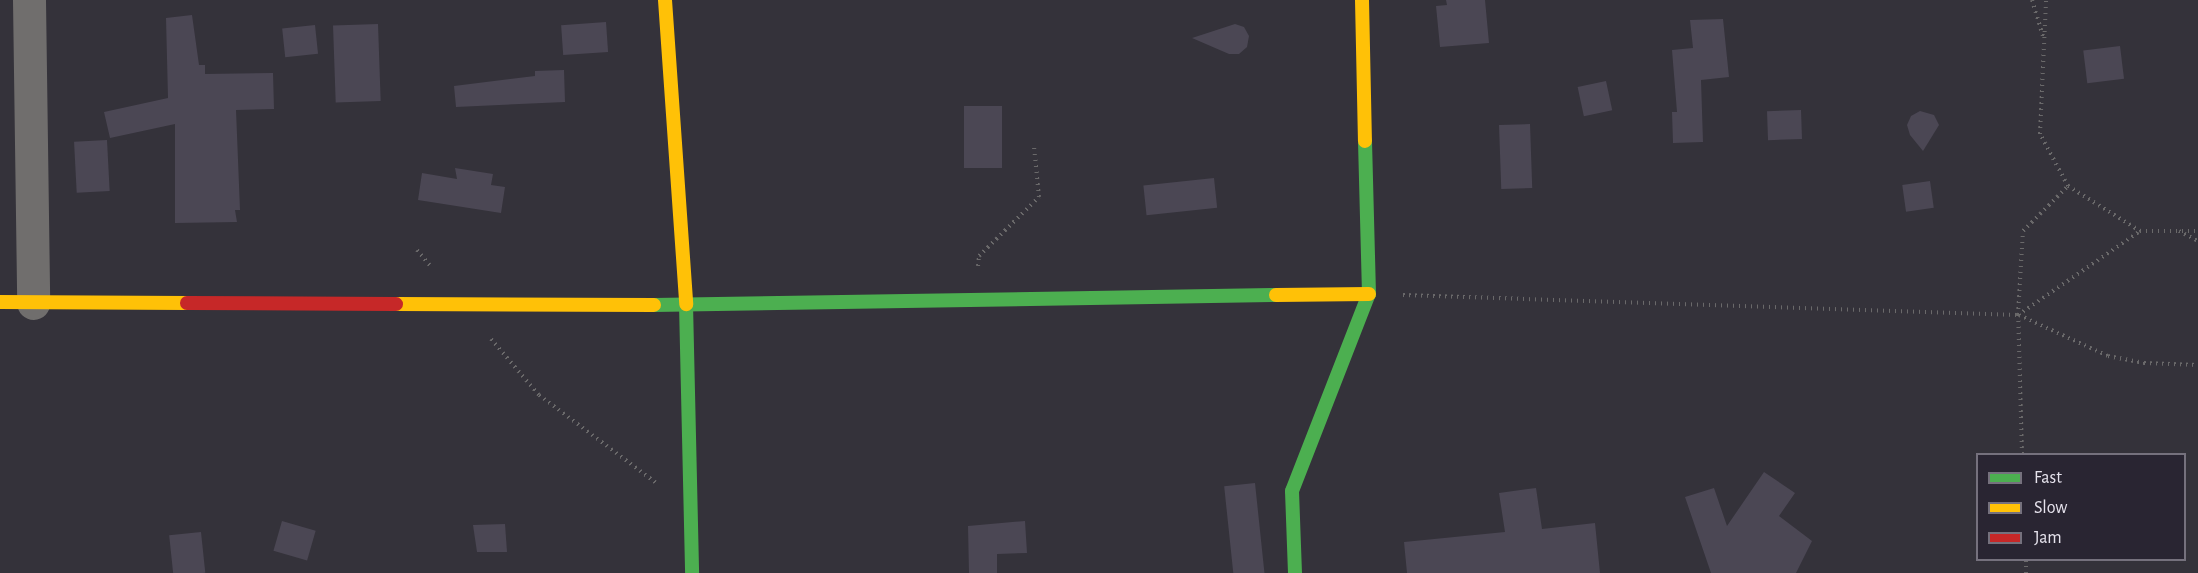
<!DOCTYPE html>
<style>
body{margin:0}
#map{position:relative;width:2198px;height:573px;overflow:hidden;background:#34323a;font-family:"Alegreya Sans",sans-serif}
div>[style]{position:absolute}
[style*='--x']{left:calc(var(--x)*1px);top:calc(var(--y)*1px);width:calc(var(--w)*1px);rotate:calc(var(--a)*1deg)}
.building>*{inset:0;background:#4b4754;transform-origin:0 0}
.path>*{height:4px;margin-top:-2px;transform-origin:0;background:repeating-linear-gradient(90deg,#6a696a 0 1.5px,transparent 0 6px)}
.street>*{height:33px;margin:-16.5px;padding:0 16.5px;transform-origin:16.5px;border-radius:16.5px;background:#706e6d}
.fast>*{height:14px;margin:-7px;padding:0 7px;transform-origin:7px;border-radius:7px;background:#4caf50}
.slow>*{height:14px;margin:-7px;padding:0 7px;transform-origin:7px;border-radius:7px;background:#ffc107}
.jam>*{height:14px;margin:-7px;padding:0 7px;transform-origin:7px;border-radius:7px;background:#c62828}
span{translate:-50% -50%;white-space:nowrap;text-align:center;line-height:1.15;-webkit-text-stroke:6px #292532;paint-order:stroke}
.legend{position:absolute;left:1976px;top:453px;width:210px;height:108px;box-sizing:border-box;background:#292532;border:2px solid #75717d;margin:0;padding:8px 10px;list-style:none;font-size:18px;color:#e6e3ed}
.legend li{display:flex;align-items:center;gap:12px;height:30px}
.legend b{width:30px;border:2px solid #75717d}
</style>
<div id="map">
<div class="building">
<i style="clip-path:polygon(1446px 0,1485px 0,1489px 43px,1440px 47px,1436px 6px,1447px 5px)"></i>
<i style="clip-path:polygon(192px 15px,199px 65px,205px 65px,205px 74px,273px 73px,274px 109px,236px 110px,240px 210px,235px 210px,237px 222px,175px 223px,175px 124px,110px 138px,104px 112px,168px 98px,166px 18px)"></i>
<i style="clip-path:polygon(1723px 19px,1729px 77px,1701px 80px,1703px 142px,1673px 143px,1672px 112px,1677px 112px,1672px 50px,1693px 48px,1690px 20px)"></i>
<i style="left:606px;top:22px;width:30px;height:45px;rotate:86deg"></i>
<i style="left:378px;top:24px;width:77px;height:45px;rotate:88deg"></i>
<i style="clip-path:polygon(1235px 24px,1244px 27px,1249px 36px,1247px 47px,1239px 54px,1229px 54px,1192px 38px)"></i>
<i style="left:315px;top:25px;width:29px;height:33px;rotate:84deg"></i>
<i style="left:2120px;top:46px;width:33px;height:37px;rotate:83deg"></i>
<i style="clip-path:polygon(564px 70px,565px 102px,456px 107px,454px 86px,535px 76px,535px 71px)"></i>
<i style="left:1606px;top:81px;width:30px;height:29px;rotate:78deg"></i>
<i style="left:964px;top:106px;width:38px;height:62px"></i>
<i style="left:1801px;top:110px;width:29px;height:34px;rotate:88deg"></i>
<i style="clip-path:polygon(1920px 111px,1934px 115px,1939px 125px,1923px 151px,1910px 135px,1907px 125px,1911px 116px)"></i>
<i style="left:1530px;top:124px;width:64px;height:31px;rotate:88deg"></i>
<i style="left:107px;top:140px;width:51px;height:33px;rotate:87deg"></i>
<i style="clip-path:polygon(455px 168px,493px 174px,491px 185px,505px 187px,501px 213px,418px 200px,422px 173px,457px 179px)"></i>
<i style="left:1214px;top:178px;width:30px;height:71px;rotate:84deg"></i>
<i style="left:1930px;top:181px;width:27px;height:28px;rotate:82deg"></i>
<i style="clip-path:polygon(1764px 472px,1795px 493px,1779px 516px,1812px 541px,1796px 573px,1711px 573px,1685px 497px,1714px 488px,1727px 526px)"></i>
<i style="left:1255px;top:483px;width:91px;height:31px;rotate:84deg"></i>
<i style="clip-path:polygon(1536px 488px,1542px 529px,1595px 523px,1600px 573px,1407px 573px,1404px 542px,1505px 532px,1499px 493px)"></i>
<i style="left:282px;top:521px;width:35px;height:31px;rotate:16deg"></i>
<i style="clip-path:polygon(1025px 521px,1027px 553px,997px 554px,997px 573px,969px 573px,968px 526px)"></i>
<i style="clip-path:polygon(505px 524px,507px 552px,477px 552px,473px 525px)"></i>
<i style="left:201px;top:532px;width:41px;height:32px;rotate:84deg"></i>
</div>
<div class="path">
<i style="--x:2032;--y:0;--w:38;--a:73"></i>
<i style="--x:2068;--y:186;--w:85;--a:32"></i>
<i style="--x:2179;--y:231;--w:21;--a:28"></i>
<i style="--x:417;--y:250;--w:23;--a:50"></i>
<i style="--x:978;--y:266;--w:10;--a:-84"></i>
<i style="--x:979;--y:256;--w:84;--a:-44.5"></i>
<i style="--x:1039;--y:197;--w:50;--a:-95.7"></i>
<i style="--x:1403;--y:295;--w:615;--a:1.86"></i>
<i style="--x:2018;--y:315;--w:148;--a:-34.5"></i>
<i style="--x:2140;--y:231;--w:58;--a:0"></i>
<i style="--x:2019;--y:315;--w:98;--a:24.7"></i>
<i style="--x:2108;--y:356;--w:37;--a:11"></i>
<i style="--x:2144;--y:363;--w:54;--a:2.1"></i>
<i style="--x:491;--y:339;--w:74;--a:49.4"></i>
<i style="--x:539;--y:395;--w:146;--a:36.9"></i>
<i style="--x:2022;--y:454;--w:139;--a:-91.6"></i>
<i style="--x:2018;--y:315;--w:84;--a:-86.6"></i>
<i style="--x:2023;--y:231;--w:64;--a:-45"></i>
<i style="--x:2068;--y:186;--w:59;--a:-118.3"></i>
<i style="--x:2040;--y:134;--w:134;--a:-87.4"></i>
<i style="--x:2026;--y:560;--w:13;--a:90"></i>
</div>
<div class="street">
<i style="--x:29;--y:0;--w:303;--a:89.2"></i>
</div>
<div class="fast">
<i style="--x:686;--y:304;--w:269;--a:88.7"></i>
<i style="--x:654;--y:305;--w:622;--a:-0.92"></i>
<i style="--x:1295;--y:573;--w:82;--a:-92.1"></i>
<i style="--x:1292;--y:491;--w:212;--a:-68.7"></i>
<i style="--x:1369;--y:294;--w:153;--a:-91.5"></i>
</div>
<div class="slow">
<i style="--x:665;--y:0;--w:305;--a:86"></i>
<i style="--x:1362;--y:0;--w:141;--a:88.8"></i>
<i style="--x:1276;--y:295;--w:93;--a:-0.6"></i>
<i style="--x:0;--y:302;--w:187;--a:0.3"></i>
<i style="--x:396;--y:304;--w:258;--a:0.2"></i>
</div>
<div class="jam">
<i style="--x:187;--y:303;--w:209;--a:0.3"></i>
</div>
<ul class="legend">
<li><b style="height:8px;background:#4caf50"></b>Fast</li>
<li><b style="height:8px;background:#ffc107"></b>Slow</li>
<li><b style="height:8px;background:#c62828"></b>Jam</li>
</ul>
</div>
